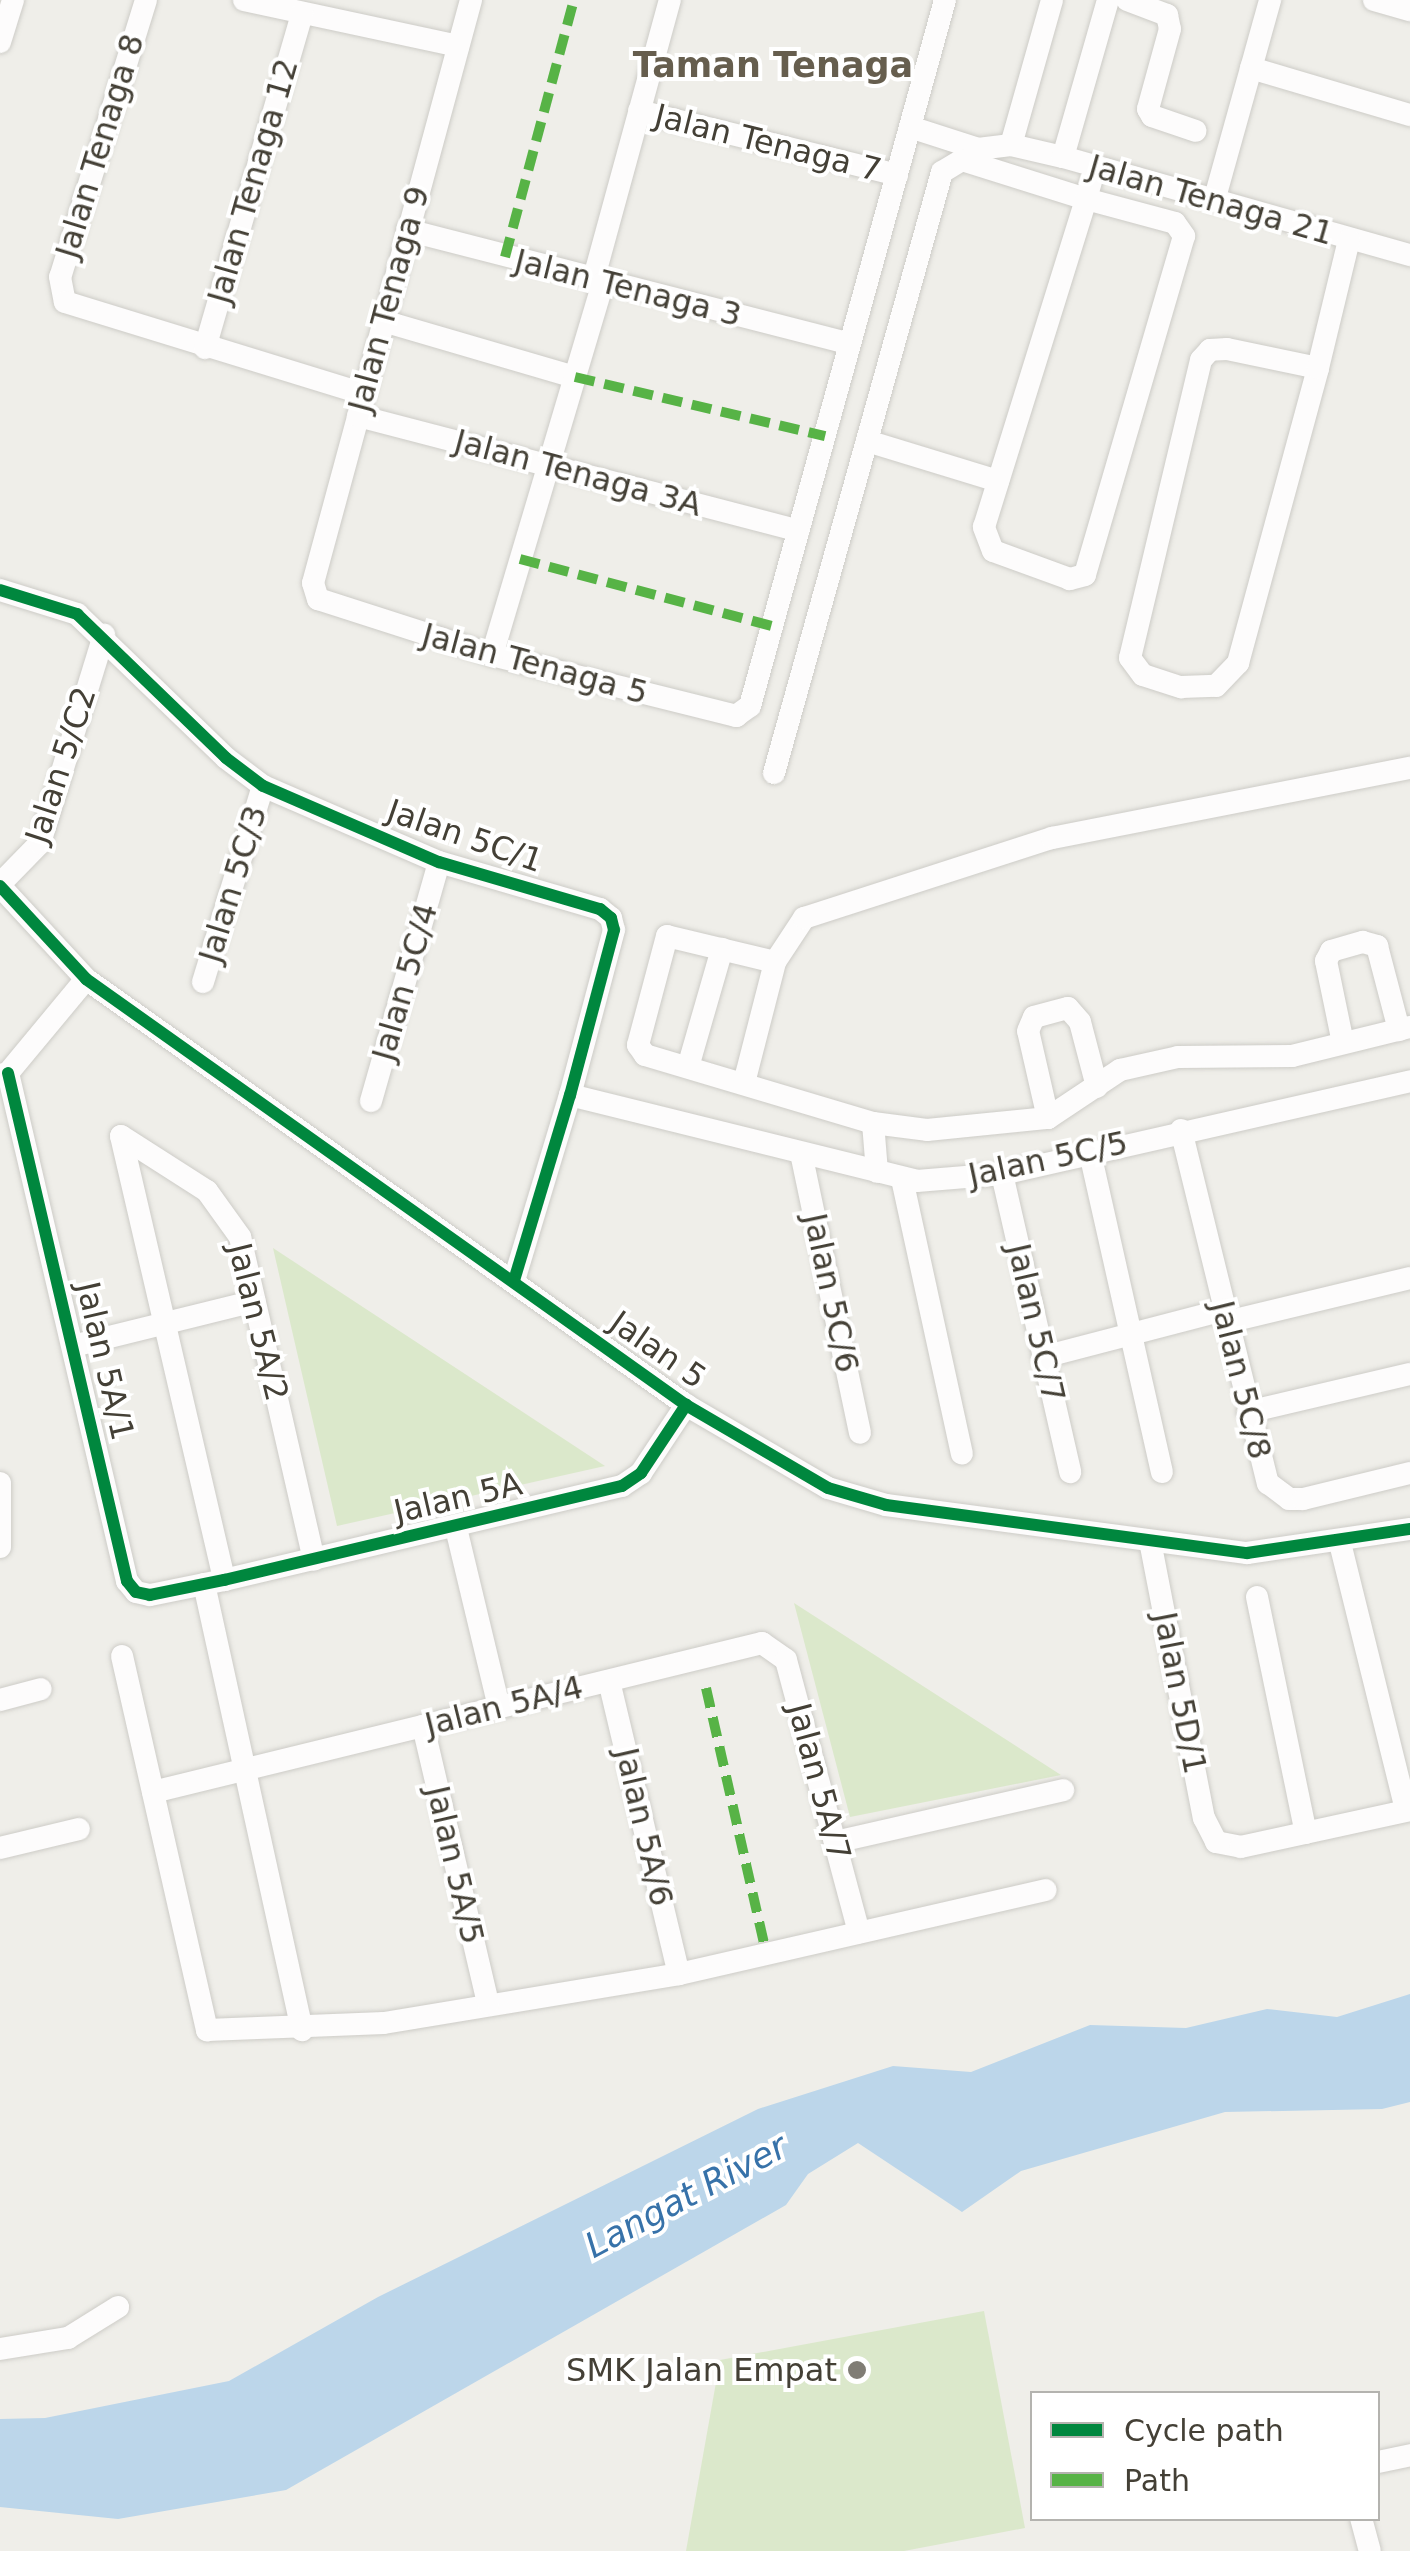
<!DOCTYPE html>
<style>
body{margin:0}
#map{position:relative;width:1410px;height:2551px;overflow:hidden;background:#efeee9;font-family:"DejaVu Sans",sans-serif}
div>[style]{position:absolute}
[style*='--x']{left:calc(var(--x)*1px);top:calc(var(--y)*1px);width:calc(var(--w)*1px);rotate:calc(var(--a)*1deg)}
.green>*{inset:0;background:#dbe8cb}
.water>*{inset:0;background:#bcd6ea}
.roads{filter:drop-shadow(0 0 2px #cdccc7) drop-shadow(0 0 2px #cdccc7)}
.minor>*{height:22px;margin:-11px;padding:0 11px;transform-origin:11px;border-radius:11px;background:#fdfcfc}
.quiet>*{height:10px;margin-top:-5px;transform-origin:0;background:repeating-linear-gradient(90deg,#57b346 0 20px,transparent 0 30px)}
.cycleway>*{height:12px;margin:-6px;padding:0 6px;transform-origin:6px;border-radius:6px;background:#00873e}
.dots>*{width:28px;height:28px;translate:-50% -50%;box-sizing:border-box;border:5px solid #fff;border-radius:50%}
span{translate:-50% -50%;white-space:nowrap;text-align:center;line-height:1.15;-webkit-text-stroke:8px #fff;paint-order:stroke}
.street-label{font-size:32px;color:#444036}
.poi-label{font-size:32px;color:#444036}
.right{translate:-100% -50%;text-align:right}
.neighbourhood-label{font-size:35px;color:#665e4e;font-weight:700}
.water-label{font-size:35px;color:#3772a9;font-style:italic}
.legend{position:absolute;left:1030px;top:2391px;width:350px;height:130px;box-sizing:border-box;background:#fff;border:2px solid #b4b3af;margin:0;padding:12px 18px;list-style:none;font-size:30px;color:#444036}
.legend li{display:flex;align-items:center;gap:20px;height:50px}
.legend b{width:50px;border:2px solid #b4b3af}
</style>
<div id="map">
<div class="green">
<i style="clip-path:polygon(273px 1248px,605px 1466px,337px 1526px)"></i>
<i style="clip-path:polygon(794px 1603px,1061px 1775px,850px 1817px)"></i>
<i style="clip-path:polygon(984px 2311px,1025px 2528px,904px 2551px,686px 2551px,720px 2360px)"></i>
</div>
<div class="water">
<i style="clip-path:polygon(1410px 1994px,1410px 2102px,1382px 2109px,1225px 2112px,1021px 2171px,962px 2212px,858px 2143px,808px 2174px,786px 2205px,286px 2490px,118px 2519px,0 2507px,0 2419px,45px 2418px,229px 2381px,378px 2297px,758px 2109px,893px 2066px,971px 2072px,1090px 2025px,1186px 2028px,1267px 2009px,1337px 2017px)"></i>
</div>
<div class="roads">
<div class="minor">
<i style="--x:146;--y:0;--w:290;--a:107.2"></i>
<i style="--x:60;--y:277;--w:25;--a:79"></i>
<i style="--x:65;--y:302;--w:313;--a:17.1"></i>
<i style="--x:244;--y:0;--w:219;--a:12.1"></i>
<i style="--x:471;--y:0;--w:604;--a:105.16"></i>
<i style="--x:313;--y:583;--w:17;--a:73"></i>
<i style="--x:318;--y:599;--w:183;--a:17.8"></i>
<i style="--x:492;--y:655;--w:252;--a:14"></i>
<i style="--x:736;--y:716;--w:17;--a:-36"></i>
<i style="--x:750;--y:706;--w:732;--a:-74.56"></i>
<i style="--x:1127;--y:0;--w:43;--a:20.6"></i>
<i style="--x:1167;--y:15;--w:14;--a:78"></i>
<i style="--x:1170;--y:29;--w:83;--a:105.4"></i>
<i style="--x:1148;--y:109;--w:8;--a:60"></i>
<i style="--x:1152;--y:116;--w:46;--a:18.8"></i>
<i style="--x:1374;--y:0;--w:37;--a:16"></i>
<i style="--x:0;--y:42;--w:44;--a:-72.8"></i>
<i style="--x:1251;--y:68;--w:166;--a:16.5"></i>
<i style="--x:639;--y:111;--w:266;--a:13.9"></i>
<i style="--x:910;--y:127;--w:71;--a:17.9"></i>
<i style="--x:978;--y:149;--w:33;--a:-7"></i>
<i style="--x:1011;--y:145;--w:53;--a:13"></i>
<i style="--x:1063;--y:157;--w:361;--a:15.8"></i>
<i style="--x:1011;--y:145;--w:151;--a:-74.2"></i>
<i style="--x:1063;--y:157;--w:163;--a:-74"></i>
<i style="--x:1214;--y:201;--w:209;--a:-74.4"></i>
<i style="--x:407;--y:230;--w:457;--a:14.4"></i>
<i style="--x:593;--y:281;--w:291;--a:-74.7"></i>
<i style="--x:383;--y:321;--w:200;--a:16.3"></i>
<i style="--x:205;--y:348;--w:348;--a:-73.8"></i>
<i style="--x:1318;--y:368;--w:93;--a:-168.2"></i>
<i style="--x:1227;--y:349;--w:17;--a:177"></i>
<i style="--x:1210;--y:350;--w:13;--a:132"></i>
<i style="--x:1201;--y:360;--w:306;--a:103.4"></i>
<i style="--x:1130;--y:658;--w:21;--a:53"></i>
<i style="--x:1143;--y:675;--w:40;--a:18"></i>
<i style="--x:1181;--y:687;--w:35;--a:-2"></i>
<i style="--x:1216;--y:686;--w:32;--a:-46"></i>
<i style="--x:1238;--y:663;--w:306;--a:-74.8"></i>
<i style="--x:1318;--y:368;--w:132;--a:-76.4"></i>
<i style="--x:358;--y:416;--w:455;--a:14.6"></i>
<i style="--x:867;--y:441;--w:137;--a:17"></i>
<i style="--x:0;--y:590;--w:81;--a:17.3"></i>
<i style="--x:77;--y:614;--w:207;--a:44"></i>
<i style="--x:226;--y:758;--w:46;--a:37.1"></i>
<i style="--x:263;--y:786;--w:192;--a:23.4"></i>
<i style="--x:439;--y:862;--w:168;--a:16.3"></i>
<i style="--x:600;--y:909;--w:14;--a:39"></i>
<i style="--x:611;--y:918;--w:12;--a:76"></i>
<i style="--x:614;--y:930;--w:171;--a:104.9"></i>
<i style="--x:570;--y:1095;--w:194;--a:106.8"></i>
<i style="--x:492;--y:655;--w:388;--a:-73.4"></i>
<i style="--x:774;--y:773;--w:624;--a:-74.38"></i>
<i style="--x:942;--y:172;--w:23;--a:-31"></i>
<i style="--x:962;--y:160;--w:130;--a:17.5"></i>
<i style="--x:1086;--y:199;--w:92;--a:15.1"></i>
<i style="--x:1175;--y:223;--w:16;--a:55"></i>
<i style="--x:1184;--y:236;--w:353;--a:106.3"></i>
<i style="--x:1085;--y:575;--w:16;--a:165"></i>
<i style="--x:1070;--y:579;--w:82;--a:-160"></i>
<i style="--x:993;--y:551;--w:26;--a:-111"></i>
<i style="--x:984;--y:527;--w:343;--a:-72.7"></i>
<i style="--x:1086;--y:199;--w:33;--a:-74"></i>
<i style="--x:0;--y:884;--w:57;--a:-45.7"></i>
<i style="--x:40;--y:843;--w:218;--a:-72.9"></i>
<i style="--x:0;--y:886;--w:127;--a:47.2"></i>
<i style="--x:86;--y:979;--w:736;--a:35.37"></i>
<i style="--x:686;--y:1405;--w:164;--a:30.3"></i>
<i style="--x:828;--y:1488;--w:60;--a:16.3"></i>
<i style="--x:886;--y:1505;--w:364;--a:7.6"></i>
<i style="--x:1247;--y:1553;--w:165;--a:-8.4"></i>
<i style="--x:775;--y:962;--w:111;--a:-166.5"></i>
<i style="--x:667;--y:936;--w:113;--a:104.9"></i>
<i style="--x:638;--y:1045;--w:12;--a:55"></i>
<i style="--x:645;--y:1055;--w:238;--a:16.6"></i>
<i style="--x:873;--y:1123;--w:54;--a:7.4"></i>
<i style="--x:927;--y:1130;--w:122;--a:-5.7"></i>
<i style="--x:1048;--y:1118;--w:87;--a:-33.7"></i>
<i style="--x:1120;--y:1070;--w:59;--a:-12.6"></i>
<i style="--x:1178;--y:1057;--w:114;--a:-0.5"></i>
<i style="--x:1292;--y:1056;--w:122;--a:-13.8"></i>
<i style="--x:203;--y:982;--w:205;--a:-73"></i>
<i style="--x:1343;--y:1043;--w:84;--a:-101.7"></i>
<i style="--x:1326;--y:961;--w:11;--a:-63"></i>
<i style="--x:1331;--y:951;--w:33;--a:-16"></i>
<i style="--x:1363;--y:942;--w:15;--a:16"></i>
<i style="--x:1377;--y:946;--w:87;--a:75.3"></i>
<i style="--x:688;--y:1067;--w:123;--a:-73.9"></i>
<i style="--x:8;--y:1073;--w:522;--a:76.82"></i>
<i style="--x:127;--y:1581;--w:14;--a:51"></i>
<i style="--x:136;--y:1592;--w:14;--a:12"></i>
<i style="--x:150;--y:1595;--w:76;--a:-11.5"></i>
<i style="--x:224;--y:1580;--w:409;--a:-13.3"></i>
<i style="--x:622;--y:1486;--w:23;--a:-34"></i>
<i style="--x:641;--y:1473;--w:82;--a:-56.5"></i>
<i style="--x:0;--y:1075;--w:8;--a:-14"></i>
<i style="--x:8;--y:1073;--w:122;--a:-50.3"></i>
<i style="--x:744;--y:1083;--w:125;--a:-75.6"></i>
<i style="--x:775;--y:962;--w:53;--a:-56.6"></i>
<i style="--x:804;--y:918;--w:261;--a:-17.9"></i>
<i style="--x:1052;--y:838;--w:365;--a:-11.1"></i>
<i style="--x:570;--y:1095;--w:357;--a:13.9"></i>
<i style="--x:917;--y:1181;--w:85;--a:-4.7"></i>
<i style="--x:1002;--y:1174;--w:418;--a:-12.8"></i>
<i style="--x:371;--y:1101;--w:248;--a:-74.1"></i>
<i style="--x:1048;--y:1118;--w:89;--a:-102.9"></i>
<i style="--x:1028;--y:1031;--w:15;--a:-67"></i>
<i style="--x:1034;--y:1017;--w:35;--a:-15"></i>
<i style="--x:1068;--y:1008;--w:18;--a:49"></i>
<i style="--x:1080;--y:1022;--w:67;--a:75.3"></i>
<i style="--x:873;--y:1123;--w:49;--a:85.3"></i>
<i style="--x:1181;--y:1130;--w:364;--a:76.2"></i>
<i style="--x:1268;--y:1483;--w:26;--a:37"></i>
<i style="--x:1289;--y:1499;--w:14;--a:0"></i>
<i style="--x:1303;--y:1499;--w:110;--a:-13.7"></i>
<i style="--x:121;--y:1136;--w:102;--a:32.6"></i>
<i style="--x:207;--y:1191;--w:57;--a:54.3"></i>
<i style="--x:240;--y:1237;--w:331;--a:77.1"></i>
<i style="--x:121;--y:1136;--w:456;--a:76.9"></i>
<i style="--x:801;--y:1153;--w:286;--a:78.1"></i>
<i style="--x:1090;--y:1153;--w:327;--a:77.3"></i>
<i style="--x:1002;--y:1174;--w:306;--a:77.1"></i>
<i style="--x:902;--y:1179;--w:281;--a:77.7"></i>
<i style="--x:1227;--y:1322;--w:188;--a:-13.5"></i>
<i style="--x:73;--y:1346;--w:187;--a:-13.9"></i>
<i style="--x:1043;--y:1357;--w:187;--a:-14.6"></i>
<i style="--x:1248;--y:1412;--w:166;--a:-13.2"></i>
<i style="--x:0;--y:1483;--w:64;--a:90"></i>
<i style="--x:456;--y:1528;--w:184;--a:76.5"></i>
<i style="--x:1150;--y:1541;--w:282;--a:79"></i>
<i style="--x:1204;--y:1818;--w:27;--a:63"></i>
<i style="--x:1216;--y:1842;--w:25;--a:11"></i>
<i style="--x:1241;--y:1847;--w:173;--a:-12.3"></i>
<i style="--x:1340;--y:1543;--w:275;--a:76.1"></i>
<i style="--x:204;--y:1584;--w:457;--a:77.6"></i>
<i style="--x:1257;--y:1597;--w:241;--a:78.3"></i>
<i style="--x:122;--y:1656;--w:384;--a:77.2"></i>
<i style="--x:207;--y:2030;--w:177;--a:-2.3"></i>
<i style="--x:384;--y:2023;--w:299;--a:-9.4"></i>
<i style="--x:679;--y:1974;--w:376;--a:-12.9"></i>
<i style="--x:609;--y:1681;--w:301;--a:76.6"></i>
<i style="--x:0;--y:1700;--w:42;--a:-15"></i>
<i style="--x:423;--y:1726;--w:285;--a:76.8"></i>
<i style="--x:153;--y:1792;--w:627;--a:-13.75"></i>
<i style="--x:762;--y:1643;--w:29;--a:35"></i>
<i style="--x:786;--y:1660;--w:282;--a:75"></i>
<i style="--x:835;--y:1842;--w:234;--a:-12.8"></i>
<i style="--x:0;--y:1848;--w:81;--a:-13.5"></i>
<i style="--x:0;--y:2349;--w:69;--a:-9.2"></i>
<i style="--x:68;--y:2338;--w:59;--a:-31.8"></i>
<i style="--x:1378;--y:2462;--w:33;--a:-12"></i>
<i style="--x:1361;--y:2518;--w:34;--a:75"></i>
</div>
</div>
<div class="quiet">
<i style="--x:505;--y:257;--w:266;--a:-75"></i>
<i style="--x:575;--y:377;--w:257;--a:13.3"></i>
<i style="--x:520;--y:559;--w:261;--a:14.9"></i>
<i style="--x:706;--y:1688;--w:262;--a:77.2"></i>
</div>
<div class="cycleway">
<i style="--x:0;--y:590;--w:81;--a:17.3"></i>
<i style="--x:77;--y:614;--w:207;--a:44"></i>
<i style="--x:226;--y:758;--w:46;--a:37.1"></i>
<i style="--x:263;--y:786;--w:192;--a:23.4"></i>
<i style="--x:439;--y:862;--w:168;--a:16.3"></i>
<i style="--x:600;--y:909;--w:14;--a:39"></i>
<i style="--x:611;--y:918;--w:12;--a:76"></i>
<i style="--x:614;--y:930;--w:171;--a:104.9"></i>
<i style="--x:570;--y:1095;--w:194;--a:106.8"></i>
<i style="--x:0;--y:886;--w:127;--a:47.2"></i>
<i style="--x:86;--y:979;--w:736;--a:35.37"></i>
<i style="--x:686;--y:1405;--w:164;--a:30.3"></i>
<i style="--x:828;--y:1488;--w:60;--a:16.3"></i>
<i style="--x:886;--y:1505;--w:364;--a:7.6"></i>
<i style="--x:1247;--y:1553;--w:165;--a:-8.4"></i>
<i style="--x:8;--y:1073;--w:522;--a:76.82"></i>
<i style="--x:127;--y:1581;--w:14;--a:51"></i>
<i style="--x:136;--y:1592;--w:14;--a:12"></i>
<i style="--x:150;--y:1595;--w:76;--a:-11.5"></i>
<i style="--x:224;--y:1580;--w:409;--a:-13.3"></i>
<i style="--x:622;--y:1486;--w:23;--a:-34"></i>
<i style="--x:641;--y:1473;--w:82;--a:-56.5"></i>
</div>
<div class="dots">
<i style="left:857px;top:2370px;background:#807d75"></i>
</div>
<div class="street-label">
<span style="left:768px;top:143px;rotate:14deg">Jalan Tenaga 7</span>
<span style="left:100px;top:146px;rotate:-73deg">Jalan Tenaga 8</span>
<span style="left:253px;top:181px;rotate:-74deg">Jalan Tenaga 12</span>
<span style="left:1211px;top:200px;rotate:16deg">Jalan Tenaga 21</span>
<span style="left:628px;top:288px;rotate:14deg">Jalan Tenaga 3</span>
<span style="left:389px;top:299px;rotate:-75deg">Jalan Tenaga 9</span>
<span style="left:578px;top:473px;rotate:15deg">Jalan Tenaga 3A</span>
<span style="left:535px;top:664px;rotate:15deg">Jalan Tenaga 5</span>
<span style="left:61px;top:765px;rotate:-72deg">Jalan 5/C2</span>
<span style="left:465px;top:836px;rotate:19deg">Jalan 5C/1</span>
<span style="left:233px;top:884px;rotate:-73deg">Jalan 5C/3</span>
<span style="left:405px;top:982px;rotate:-74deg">Jalan 5C/4</span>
<span style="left:1048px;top:1159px;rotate:-12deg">Jalan 5C/5</span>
<span style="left:831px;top:1293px;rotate:78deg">Jalan 5C/6</span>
<span style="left:258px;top:1322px;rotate:76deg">Jalan 5A/2</span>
<span style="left:1036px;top:1323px;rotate:77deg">Jalan 5C/7</span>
<span style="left:658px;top:1350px;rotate:35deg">Jalan 5</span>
<span style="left:105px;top:1361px;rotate:77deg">Jalan 5A/1</span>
<span style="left:1241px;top:1380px;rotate:76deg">Jalan 5C/8</span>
<span style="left:458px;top:1498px;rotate:-13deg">Jalan 5A</span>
<span style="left:1180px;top:1693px;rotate:79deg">Jalan 5D/1</span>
<span style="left:504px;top:1706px;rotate:-14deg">Jalan 5A/4</span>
<span style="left:819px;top:1782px;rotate:75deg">Jalan 5A/7</span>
<span style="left:644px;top:1827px;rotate:77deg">Jalan 5A/6</span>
<span style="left:455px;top:1865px;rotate:77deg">Jalan 5A/5</span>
</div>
<div class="poi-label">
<span class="right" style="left:837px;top:2370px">SMK Jalan Empat</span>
</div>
<div class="neighbourhood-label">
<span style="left:773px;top:65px">Taman Tenaga</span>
</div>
<div class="water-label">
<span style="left:686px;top:2196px;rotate:-28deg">Langat River</span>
</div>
<ul class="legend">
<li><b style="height:12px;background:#00873e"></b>Cycle path</li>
<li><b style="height:12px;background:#57b346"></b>Path</li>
</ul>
</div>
